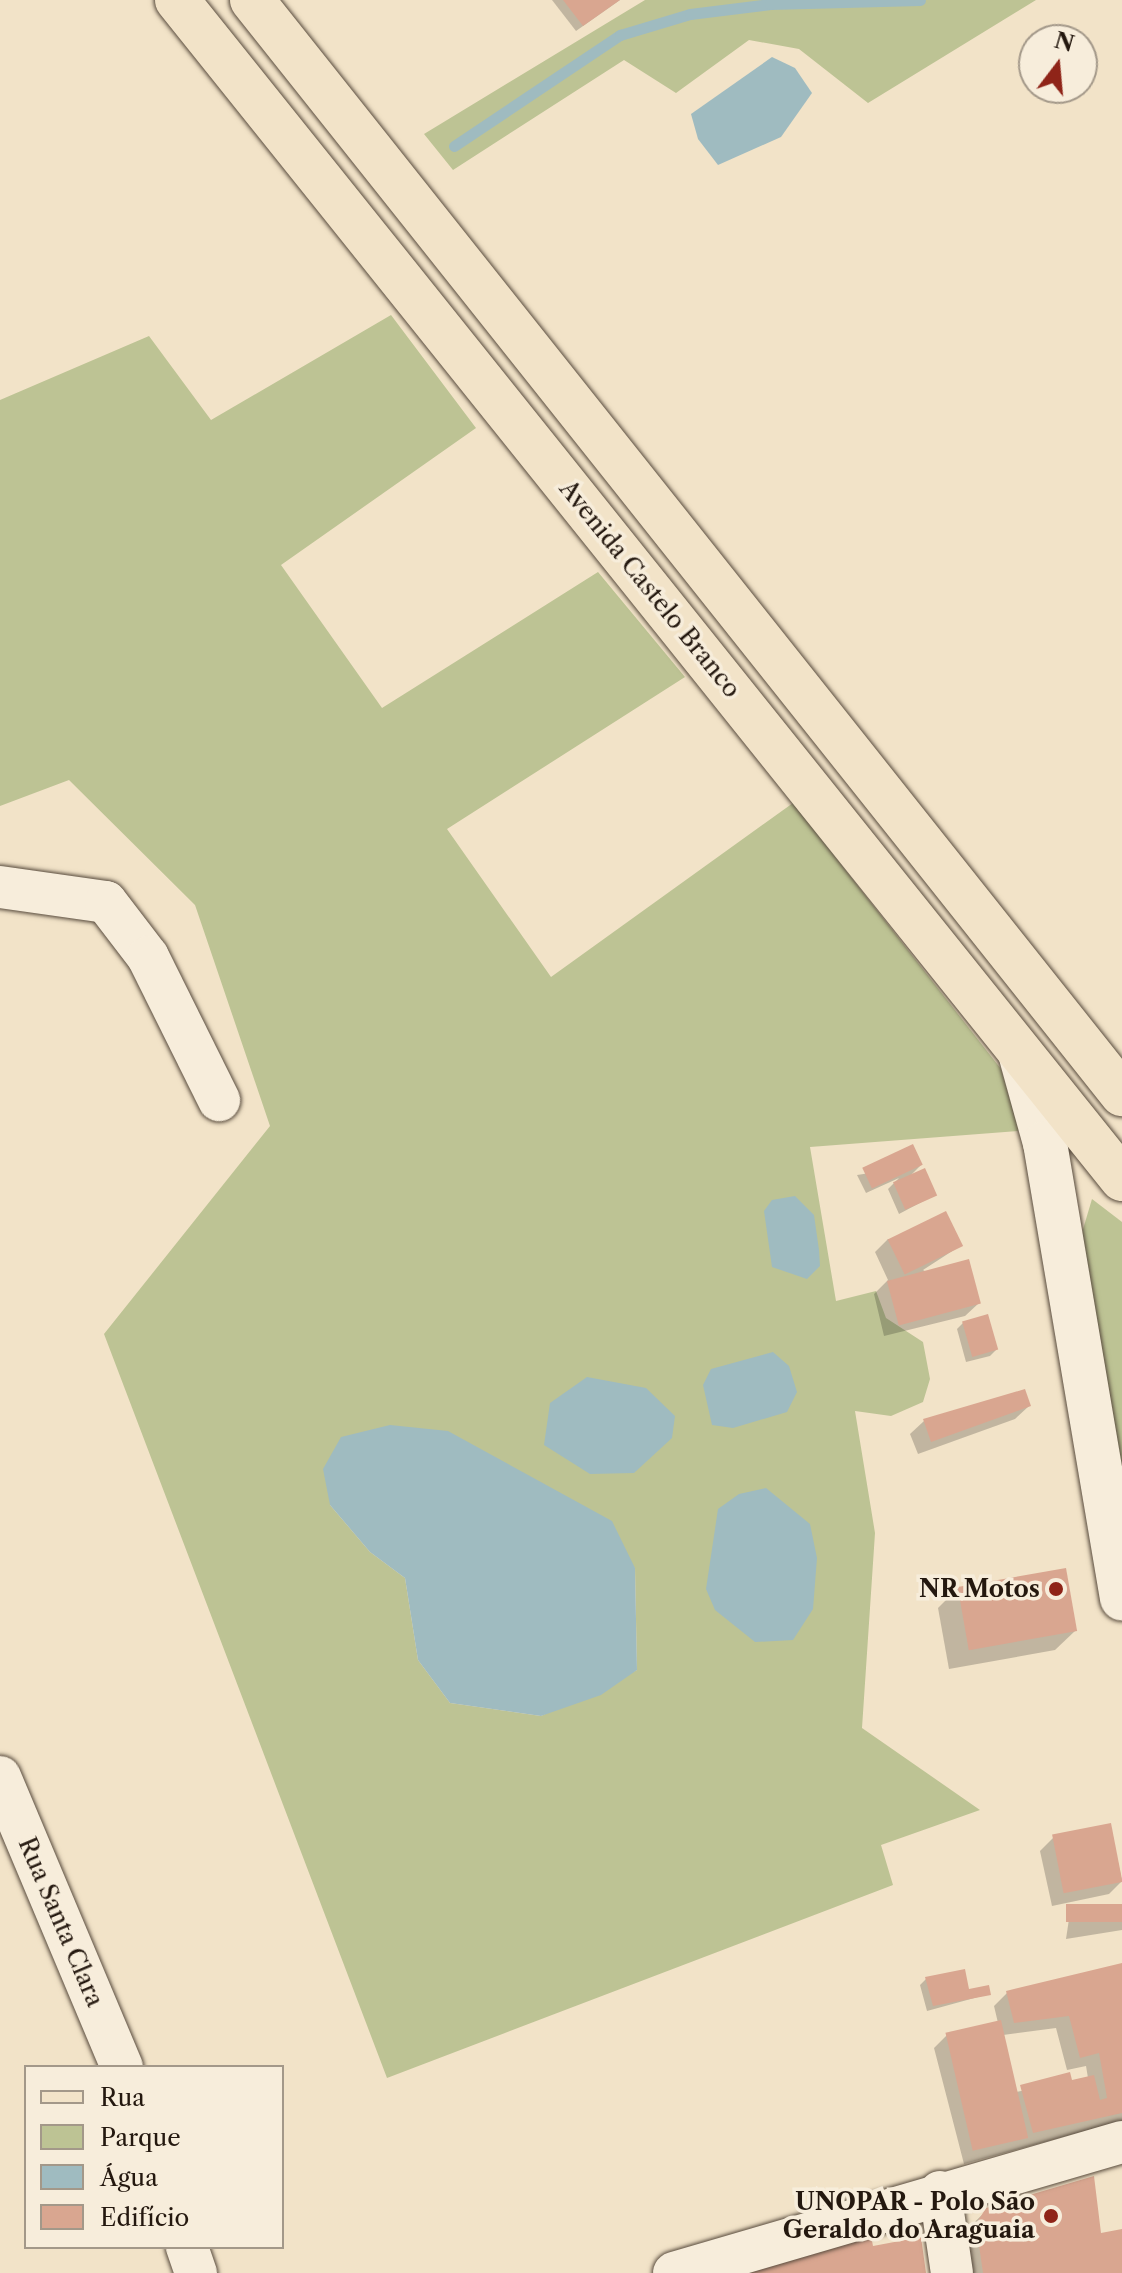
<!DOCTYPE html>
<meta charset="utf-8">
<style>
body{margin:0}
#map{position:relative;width:1122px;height:2273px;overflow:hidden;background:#f2e3c8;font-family:"Libre Caslon Text",serif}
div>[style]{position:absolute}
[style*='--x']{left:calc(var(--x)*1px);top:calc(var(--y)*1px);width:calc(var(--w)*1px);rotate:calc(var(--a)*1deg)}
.green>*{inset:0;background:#bdc394}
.water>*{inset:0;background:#9fbbc0}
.shadow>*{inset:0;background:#0003}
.stream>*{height:11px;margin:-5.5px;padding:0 5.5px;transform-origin:5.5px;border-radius:5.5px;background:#9fbbc0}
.building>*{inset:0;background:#d9a690;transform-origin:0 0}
.roads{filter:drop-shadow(0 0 2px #584b3d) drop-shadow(0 0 2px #584b3d)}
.street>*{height:42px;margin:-21px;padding:0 21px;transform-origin:21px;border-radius:21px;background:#f7eddb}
.secondary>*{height:44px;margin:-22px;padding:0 22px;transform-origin:22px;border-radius:22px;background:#f7eddb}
.primary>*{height:44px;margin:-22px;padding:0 22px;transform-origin:22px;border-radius:22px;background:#f2e3c8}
.dots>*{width:22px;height:22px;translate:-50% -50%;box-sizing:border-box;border:4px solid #f7eddb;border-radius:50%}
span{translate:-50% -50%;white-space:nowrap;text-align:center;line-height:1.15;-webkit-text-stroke:7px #f7eddb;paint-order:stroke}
.street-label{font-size:24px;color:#24180f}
.poi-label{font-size:24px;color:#24180f;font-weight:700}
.right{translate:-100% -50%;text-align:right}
.legend{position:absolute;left:24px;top:2065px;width:260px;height:184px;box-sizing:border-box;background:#f7eddb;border:2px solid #a39889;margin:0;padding:10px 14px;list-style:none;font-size:24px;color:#24180f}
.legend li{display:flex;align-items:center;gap:16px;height:40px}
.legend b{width:40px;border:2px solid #a39889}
.north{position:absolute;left:1018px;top:24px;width:80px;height:80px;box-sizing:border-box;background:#f7eddb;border:2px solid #a39889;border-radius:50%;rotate:16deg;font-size:22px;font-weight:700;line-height:32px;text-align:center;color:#24180f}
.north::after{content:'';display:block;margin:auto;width:28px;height:36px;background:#8f2418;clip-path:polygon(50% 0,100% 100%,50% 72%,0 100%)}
</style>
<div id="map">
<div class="green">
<i style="clip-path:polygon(645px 0,1036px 0,868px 103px,799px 49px,749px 40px,676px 93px,624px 60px,453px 170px,424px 134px)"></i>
<i style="clip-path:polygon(evenodd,391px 315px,476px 428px,281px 565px,382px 708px,598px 572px,685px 677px,447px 829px,551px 977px,793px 803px,1001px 1069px,1019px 1131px,810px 1147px,836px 1301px,876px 1291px,886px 1318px,923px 1342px,930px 1379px,923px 1402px,891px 1416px,855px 1411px,875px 1533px,862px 1728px,980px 1810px,881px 1845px,893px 1885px,387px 2078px,104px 1334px,270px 1126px,195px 905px,69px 780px,0 806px,0 400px,149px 336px,211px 420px,391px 315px,330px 1505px,635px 1568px,637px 1670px,541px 1716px,450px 1703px,418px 1660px,405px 1578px,370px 1552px,330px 1505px)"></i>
<i style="clip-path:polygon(1092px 1199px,1122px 1222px,1122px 1473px,1081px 1236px)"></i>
</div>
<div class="water">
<i style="clip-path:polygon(772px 57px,795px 68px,812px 93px,781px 137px,718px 165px,698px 139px,691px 114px)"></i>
<i style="clip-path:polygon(795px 1196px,814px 1215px,819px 1250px,820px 1266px,807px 1279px,772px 1267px,764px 1211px,772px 1200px)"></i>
<i style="clip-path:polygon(773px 1352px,789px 1366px,797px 1392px,787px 1412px,733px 1428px,712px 1425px,703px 1385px,711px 1369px)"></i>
<i style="clip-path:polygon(587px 1377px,646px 1388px,675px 1416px,672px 1438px,634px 1473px,590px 1474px,544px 1445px,550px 1403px)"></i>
<i style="clip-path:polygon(390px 1425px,448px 1431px,612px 1521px,635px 1568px,637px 1670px,601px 1695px,541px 1716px,450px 1703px,418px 1660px,405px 1578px,370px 1552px,330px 1505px,323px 1469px,341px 1437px)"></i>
<i style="clip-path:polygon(766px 1488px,810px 1524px,817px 1558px,813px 1609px,793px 1640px,755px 1642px,715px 1610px,706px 1589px,718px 1509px,739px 1494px)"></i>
</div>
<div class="shadow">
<i style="clip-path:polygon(552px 0,620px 0,576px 31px)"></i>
<i style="clip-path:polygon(921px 1165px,908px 1178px,935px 1195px,899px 1214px,888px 1189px,899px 1178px,866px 1193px,857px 1175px)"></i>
<i style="clip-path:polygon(888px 1239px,960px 1246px,923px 1270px,979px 1303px,965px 1316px,884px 1336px,874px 1294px,888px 1280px,875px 1252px)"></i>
<i style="clip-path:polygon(963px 1323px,996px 1350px,990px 1356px,966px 1362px,957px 1329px)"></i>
<i style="clip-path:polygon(1029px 1406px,1015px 1419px,918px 1454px,910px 1434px,924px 1421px)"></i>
<i style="clip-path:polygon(958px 1588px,1075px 1631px,1055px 1650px,949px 1669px,938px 1608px)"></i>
<i style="clip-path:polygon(1110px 1825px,1122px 1881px,1109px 1894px,1052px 1906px,1040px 1851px,1053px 1838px)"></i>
<i style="clip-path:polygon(1122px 1907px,1122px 1930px,1066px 1939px,1069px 1919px)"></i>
<i style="clip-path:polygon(evenodd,1122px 1965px,1122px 2121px,964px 2164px,934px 2048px,947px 2035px,998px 2023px,994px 2006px,1007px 1993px,1122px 1965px,1056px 2028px,1067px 2070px,1086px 2066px,1088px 2078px,1016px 2092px,1003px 2035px,1056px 2028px)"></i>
<i style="clip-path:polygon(926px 1979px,968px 1992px,989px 1994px,927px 2011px,920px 1985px)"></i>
<i style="clip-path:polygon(987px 2210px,1099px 2235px,1122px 2231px,1122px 2273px,945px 2273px,952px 2244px)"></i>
</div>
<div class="stream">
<i style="--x:454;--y:146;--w:200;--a:-33.8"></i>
<i style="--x:620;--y:35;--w:73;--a:-16.7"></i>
<i style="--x:690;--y:14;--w:81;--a:-7.1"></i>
<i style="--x:770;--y:4;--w:150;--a:-1.5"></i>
</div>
<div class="building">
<i style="clip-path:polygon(563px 0,620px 0,583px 26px)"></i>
<i style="left:913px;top:1144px;width:23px;height:56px;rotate:65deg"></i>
<i style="left:925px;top:1168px;width:30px;height:35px;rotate:66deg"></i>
<i style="left:946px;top:1211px;width:39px;height:65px;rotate:64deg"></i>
<i style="left:969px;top:1259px;width:46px;height:85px;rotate:75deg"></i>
<i style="left:988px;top:1314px;width:37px;height:27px;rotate:74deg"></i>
<i style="clip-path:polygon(1025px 1389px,1031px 1406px,931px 1442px,923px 1419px)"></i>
<i style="left:1066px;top:1568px;width:64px;height:110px;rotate:80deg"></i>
<i style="left:1111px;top:1823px;width:60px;height:60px;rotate:79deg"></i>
<i style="left:1122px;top:1904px;width:18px;height:56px;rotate:90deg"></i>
<i style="clip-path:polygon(1122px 1963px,1122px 2113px,1033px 2133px,1020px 2085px,1070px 2072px,1072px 2080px,1094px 2075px,1100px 2100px,1107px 2098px,1101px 2064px,1099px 2053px,1080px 2058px,1069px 2016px,1014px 2023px,1006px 1991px)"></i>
<i style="clip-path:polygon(965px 1969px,969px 1989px,989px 1985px,991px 1995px,933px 2006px,925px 1977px)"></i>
<i style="left:1001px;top:2020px;width:121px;height:57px;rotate:77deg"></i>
<i style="clip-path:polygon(1094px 2176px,1101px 2233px,1122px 2229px,1122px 2273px,983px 2273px,976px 2224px,986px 2208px)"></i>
<i style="clip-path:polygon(871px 2236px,873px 2246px,921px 2237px,926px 2273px,748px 2273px)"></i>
</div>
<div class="roads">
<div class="street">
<i style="--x:0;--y:887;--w:107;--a:8.1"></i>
<i style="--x:106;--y:902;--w:69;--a:52.6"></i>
<i style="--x:148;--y:957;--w:160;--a:63.6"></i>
<i style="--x:0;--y:1777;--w:315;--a:67.2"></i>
<i style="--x:940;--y:2192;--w:82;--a:81.6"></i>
<i style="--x:187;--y:2247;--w:28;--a:71"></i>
<i style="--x:674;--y:2273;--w:467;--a:-16.3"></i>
</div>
<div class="secondary">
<i style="--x:1020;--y:1053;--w:93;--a:74.5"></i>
<i style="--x:1045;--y:1143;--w:462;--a:80.4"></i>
</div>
<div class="primary">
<i style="--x:177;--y:0;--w:1511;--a:51.29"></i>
<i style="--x:252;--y:0;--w:1398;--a:51.51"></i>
</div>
</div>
<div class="dots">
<i style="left:1056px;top:1589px;background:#8f2418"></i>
<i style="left:1051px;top:2216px;background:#8f2418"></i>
</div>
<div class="street-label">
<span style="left:650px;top:589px;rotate:51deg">Avenida Castelo Branco</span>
<span style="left:61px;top:1922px;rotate:67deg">Rua Santa Clara</span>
</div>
<div class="poi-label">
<span class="right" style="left:1040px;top:1589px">NR Motos</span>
<span class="right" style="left:1035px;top:2216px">UNOPAR - Polo São<br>Geraldo do Araguaia</span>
</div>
<ul class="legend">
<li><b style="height:10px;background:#f2e3c8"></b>Rua</li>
<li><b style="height:22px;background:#bdc394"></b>Parque</li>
<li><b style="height:22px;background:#9fbbc0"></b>Água</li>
<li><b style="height:22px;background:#d9a690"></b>Edifício</li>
</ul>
<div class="north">N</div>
</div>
